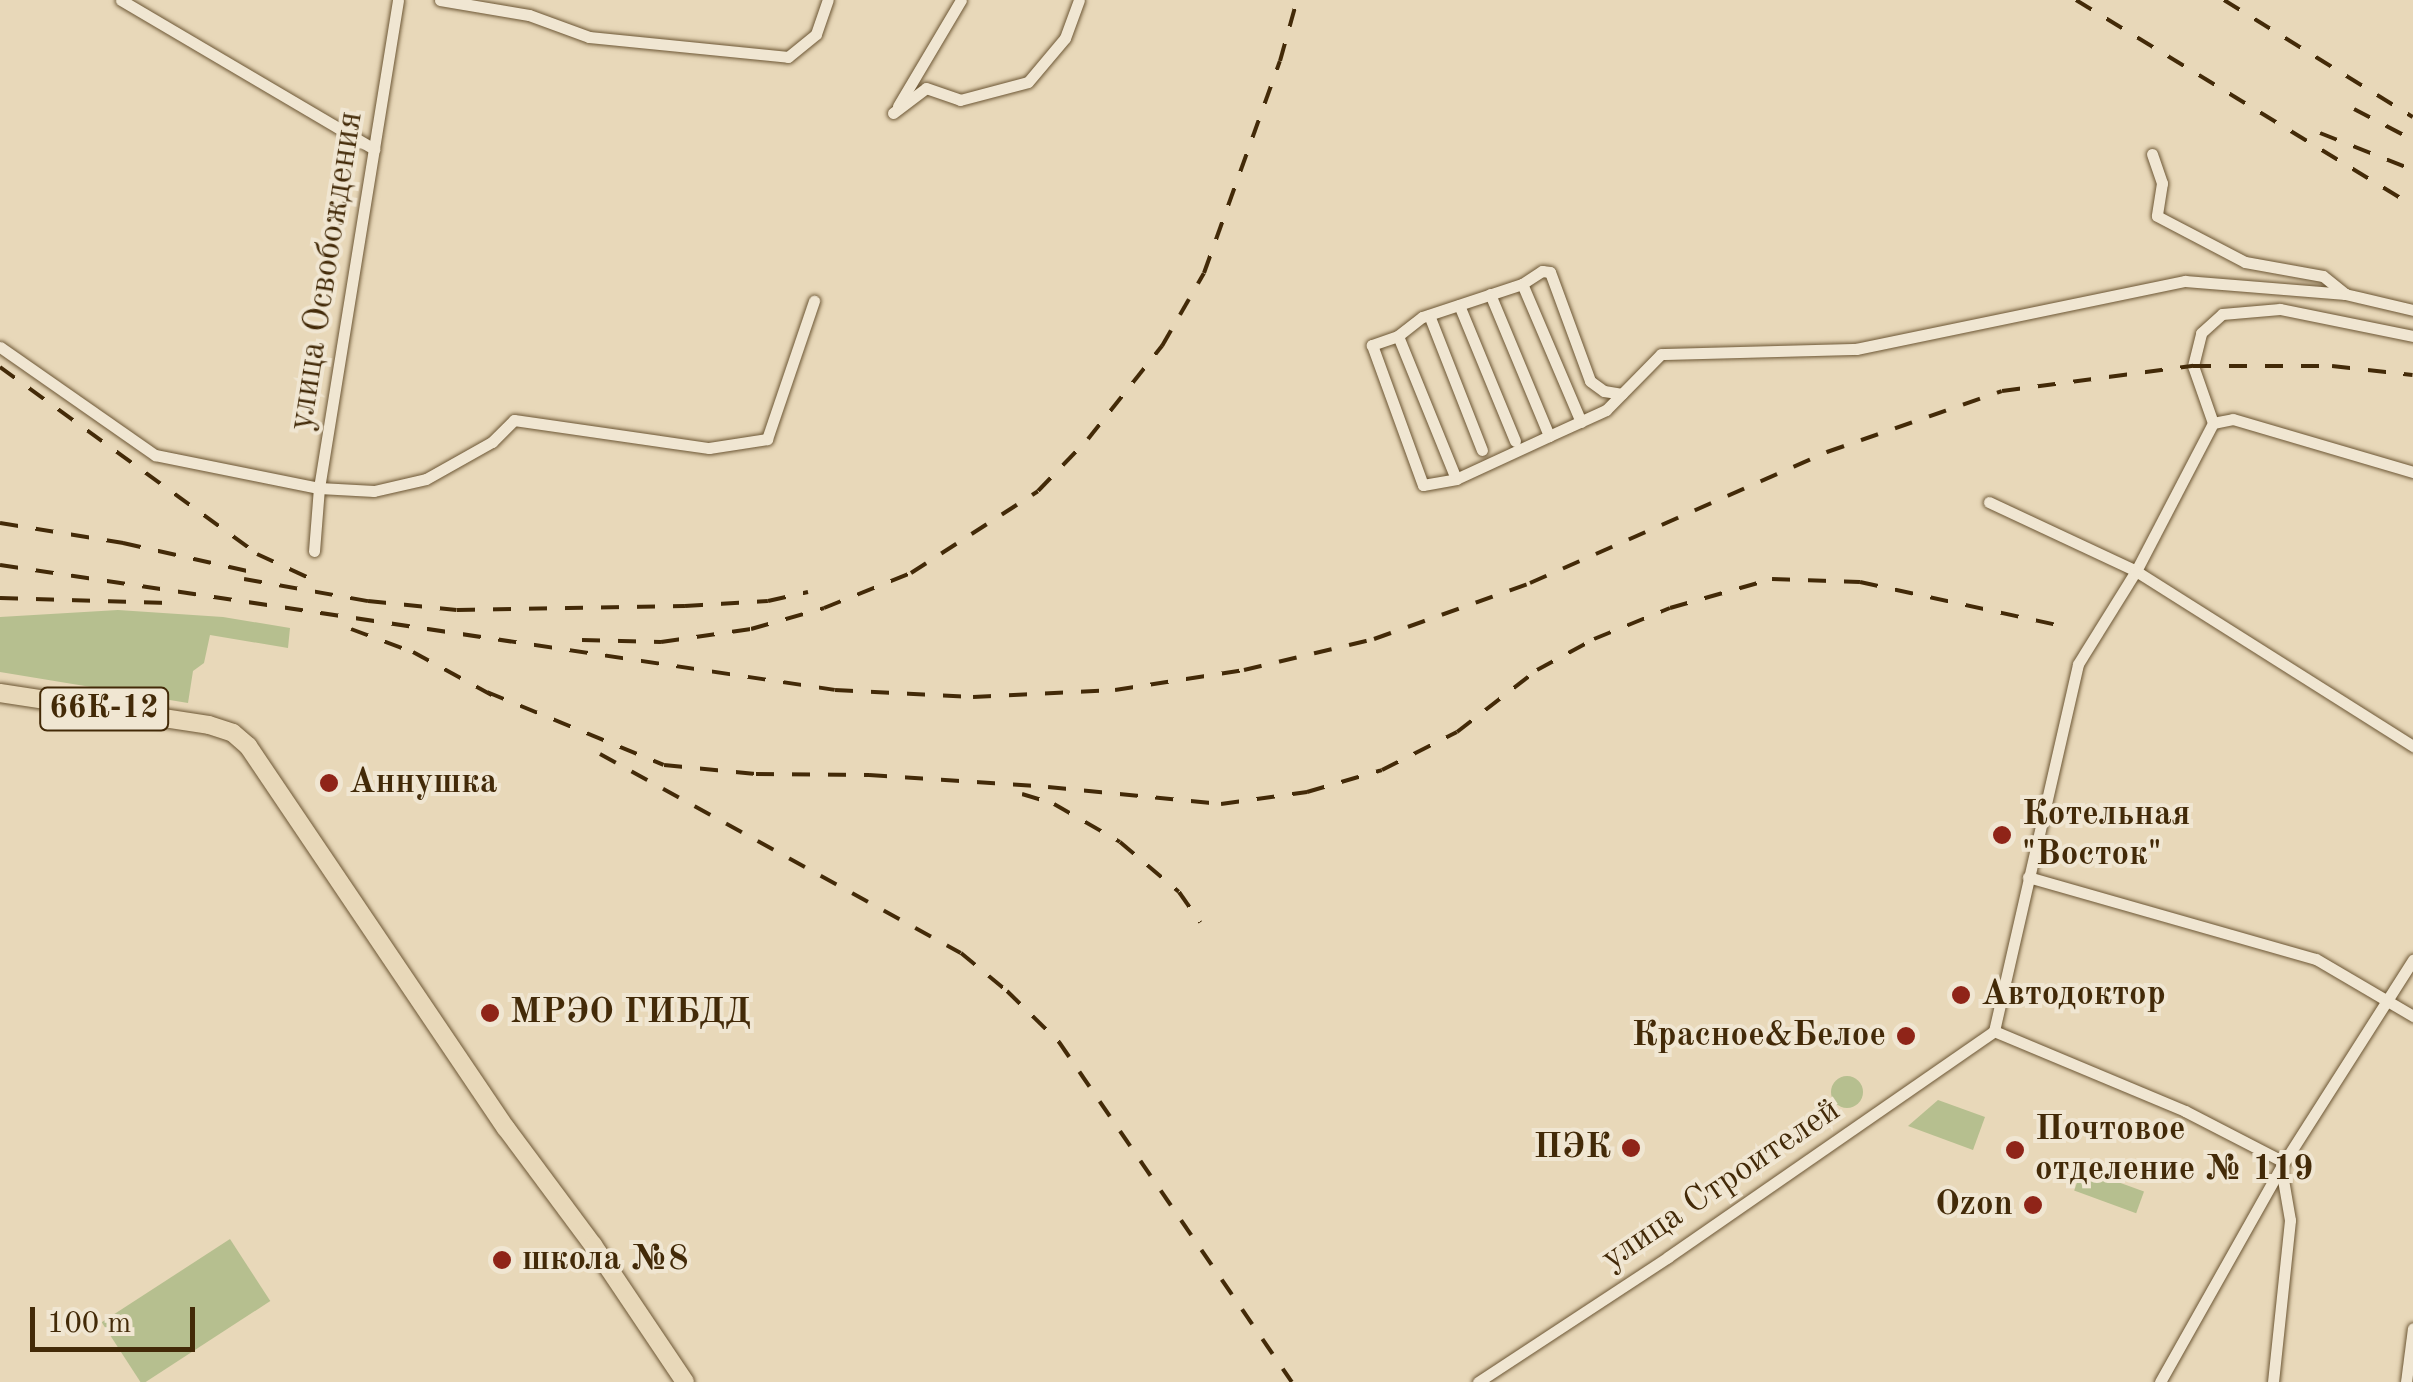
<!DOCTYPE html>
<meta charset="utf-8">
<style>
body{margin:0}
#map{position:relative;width:2413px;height:1382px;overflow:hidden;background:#e8d8b9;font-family:"Old Standard TT",serif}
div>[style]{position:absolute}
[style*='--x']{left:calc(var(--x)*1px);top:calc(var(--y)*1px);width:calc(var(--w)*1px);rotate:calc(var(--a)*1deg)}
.green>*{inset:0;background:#b6bf8f;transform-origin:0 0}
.round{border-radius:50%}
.roads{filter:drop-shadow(0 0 2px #6c5634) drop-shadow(0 0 2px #6c5634)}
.minor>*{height:11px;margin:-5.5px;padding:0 5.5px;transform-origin:5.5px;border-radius:5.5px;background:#f0e6d2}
.primary>*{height:18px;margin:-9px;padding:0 9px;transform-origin:9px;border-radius:9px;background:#e8d8b9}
.rail>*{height:4px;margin-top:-2px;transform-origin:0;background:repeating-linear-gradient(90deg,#432a08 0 18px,transparent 0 36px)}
.dots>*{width:28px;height:28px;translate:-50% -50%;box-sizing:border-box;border:5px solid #f0e6d2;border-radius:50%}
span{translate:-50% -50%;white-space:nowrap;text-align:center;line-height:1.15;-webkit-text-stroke:8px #f0e6d2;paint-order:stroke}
.shield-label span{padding:2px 8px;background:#f0e6d2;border:2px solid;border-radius:8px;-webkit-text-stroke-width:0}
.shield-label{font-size:32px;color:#432a08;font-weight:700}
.street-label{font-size:35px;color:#432a08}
.poi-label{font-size:35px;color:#432a08;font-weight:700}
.left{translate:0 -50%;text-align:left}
.right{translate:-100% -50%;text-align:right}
.scale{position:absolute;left:30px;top:1307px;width:165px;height:45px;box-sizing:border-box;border:5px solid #432a08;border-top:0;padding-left:12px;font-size:30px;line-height:35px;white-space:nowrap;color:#432a08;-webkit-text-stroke:8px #f0e6d2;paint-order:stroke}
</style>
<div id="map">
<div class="green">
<i style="clip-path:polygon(118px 610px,223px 617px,290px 628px,288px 648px,210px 635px,204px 663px,193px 671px,188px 703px,0 672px,0 617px)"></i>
<i class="round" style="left:1831px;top:1076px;width:32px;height:32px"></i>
<i style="clip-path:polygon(1938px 1100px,1985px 1117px,1973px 1150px,1908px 1126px)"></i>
<i style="left:2082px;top:1169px;width:66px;height:23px;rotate:20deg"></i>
<i style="left:230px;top:1239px;width:74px;height:153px;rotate:57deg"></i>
</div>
<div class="roads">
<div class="minor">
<i style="--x:121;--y:0;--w:294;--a:30.5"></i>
<i style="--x:440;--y:0;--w:90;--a:9.6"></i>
<i style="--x:529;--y:15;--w:64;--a:20.1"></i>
<i style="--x:589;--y:37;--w:200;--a:5.7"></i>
<i style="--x:788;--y:57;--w:36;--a:-39"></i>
<i style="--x:816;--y:34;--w:36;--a:-71"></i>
<i style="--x:898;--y:106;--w:123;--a:-59.3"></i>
<i style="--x:893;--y:113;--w:41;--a:-37.1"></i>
<i style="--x:926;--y:88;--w:36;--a:19"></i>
<i style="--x:960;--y:100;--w:70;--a:-14.8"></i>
<i style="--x:1028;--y:82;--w:57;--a:-49.9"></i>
<i style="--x:1065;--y:38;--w:40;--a:-69.8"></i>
<i style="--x:2152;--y:154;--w:31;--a:71"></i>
<i style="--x:2162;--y:183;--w:33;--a:99"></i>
<i style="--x:2157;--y:216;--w:99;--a:27.6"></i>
<i style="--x:2245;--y:262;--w:79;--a:10.2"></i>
<i style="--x:2323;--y:276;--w:28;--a:39"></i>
<i style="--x:1522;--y:284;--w:24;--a:-33"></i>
<i style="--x:1542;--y:271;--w:8;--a:7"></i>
<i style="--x:1550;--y:272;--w:116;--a:69.8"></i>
<i style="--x:1590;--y:381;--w:17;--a:36"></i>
<i style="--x:1604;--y:391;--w:18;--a:9"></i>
<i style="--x:1490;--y:294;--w:154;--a:67.4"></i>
<i style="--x:1459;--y:305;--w:147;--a:67.6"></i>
<i style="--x:1429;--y:315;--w:145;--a:68.6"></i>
<i style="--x:1398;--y:336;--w:154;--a:67.9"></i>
<i style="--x:0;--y:347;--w:189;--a:34.9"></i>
<i style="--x:155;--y:455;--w:167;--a:11.4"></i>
<i style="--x:319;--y:488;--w:55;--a:3.1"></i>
<i style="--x:374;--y:491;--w:53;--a:-13"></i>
<i style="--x:426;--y:479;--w:76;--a:-29.3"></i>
<i style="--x:492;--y:442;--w:31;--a:-45"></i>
<i style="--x:514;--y:420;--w:197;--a:8.2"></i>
<i style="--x:709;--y:448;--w:59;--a:-8.8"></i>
<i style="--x:767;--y:439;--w:146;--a:-71.2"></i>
<i style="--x:1581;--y:422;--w:150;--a:-113.1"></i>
<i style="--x:1522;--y:284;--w:105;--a:161.7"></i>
<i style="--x:1422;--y:317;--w:31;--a:142"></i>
<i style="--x:1398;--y:336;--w:28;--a:161"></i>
<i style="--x:1372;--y:345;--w:149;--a:70"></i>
<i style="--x:1423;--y:485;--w:34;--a:-10"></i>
<i style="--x:1456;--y:479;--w:102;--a:-24.8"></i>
<i style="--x:1549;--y:436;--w:63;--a:-24.5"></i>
<i style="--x:1606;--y:410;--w:78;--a:-45.5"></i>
<i style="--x:1661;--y:354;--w:195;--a:-1.5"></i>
<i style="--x:1856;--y:349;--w:336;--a:-11.7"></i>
<i style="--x:2185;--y:281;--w:161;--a:4.6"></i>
<i style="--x:2345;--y:294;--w:70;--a:13.2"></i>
<i style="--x:2213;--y:423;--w:60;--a:-109.3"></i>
<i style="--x:2193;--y:366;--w:34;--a:-76"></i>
<i style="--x:2201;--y:333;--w:28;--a:-42"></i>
<i style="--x:2222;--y:314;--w:58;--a:-4.9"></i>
<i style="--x:2280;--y:309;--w:136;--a:11.5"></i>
<i style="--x:2213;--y:423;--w:20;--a:-11"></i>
<i style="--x:2233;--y:419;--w:188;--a:16.4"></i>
<i style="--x:1989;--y:502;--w:162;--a:25.1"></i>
<i style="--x:2136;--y:571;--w:328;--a:32.3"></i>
<i style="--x:314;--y:551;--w:63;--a:-85.5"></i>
<i style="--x:319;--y:488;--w:494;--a:-80.8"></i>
<i style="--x:2028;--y:877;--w:299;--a:15.9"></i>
<i style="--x:2316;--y:959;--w:113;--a:30.4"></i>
<i style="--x:1994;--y:1031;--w:376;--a:-77.1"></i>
<i style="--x:2078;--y:664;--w:110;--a:-58.1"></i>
<i style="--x:2136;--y:571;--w:167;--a:-62.5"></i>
<i style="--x:1994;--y:1031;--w:207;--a:22.7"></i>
<i style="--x:2185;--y:1111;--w:111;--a:27.3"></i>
<i style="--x:1478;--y:1382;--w:227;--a:-33.3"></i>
<i style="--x:1668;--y:1257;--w:397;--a:-34.7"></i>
<i style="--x:2160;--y:1382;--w:247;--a:-60.6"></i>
<i style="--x:2281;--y:1167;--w:246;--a:-57.5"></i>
<i style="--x:2273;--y:1382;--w:163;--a:-84"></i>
<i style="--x:2290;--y:1220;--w:53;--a:-99.8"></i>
<i style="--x:2406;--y:1382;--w:54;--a:-82.6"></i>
</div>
<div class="primary">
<i style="--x:0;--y:693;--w:211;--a:8.7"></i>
<i style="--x:209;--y:725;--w:25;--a:18"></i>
<i style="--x:233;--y:733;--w:20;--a:41"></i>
<i style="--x:248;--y:746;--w:461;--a:56"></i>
<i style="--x:506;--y:1128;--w:146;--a:53.4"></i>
<i style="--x:593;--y:1245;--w:165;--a:56.1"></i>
</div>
</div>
<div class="rail">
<i style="--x:2076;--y:0;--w:395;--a:31.4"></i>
<i style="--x:2224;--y:0;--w:222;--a:31.8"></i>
<i style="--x:2354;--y:109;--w:67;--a:27.7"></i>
<i style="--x:2320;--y:133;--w:100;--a:21.7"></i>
<i style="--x:0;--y:367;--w:318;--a:36"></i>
<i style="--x:257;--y:554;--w:69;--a:24.7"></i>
<i style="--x:0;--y:523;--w:125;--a:9.2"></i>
<i style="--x:123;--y:543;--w:141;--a:12.7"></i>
<i style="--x:0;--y:565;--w:844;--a:8.51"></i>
<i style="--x:835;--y:690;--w:138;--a:2.9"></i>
<i style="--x:973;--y:697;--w:142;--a:-2.8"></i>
<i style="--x:1115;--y:690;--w:131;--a:-8.8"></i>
<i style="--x:1244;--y:670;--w:134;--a:-13.4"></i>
<i style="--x:1374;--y:639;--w:166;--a:-19.7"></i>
<i style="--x:1530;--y:583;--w:325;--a:-23.8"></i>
<i style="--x:1827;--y:452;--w:185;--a:-19.2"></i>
<i style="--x:2002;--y:391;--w:193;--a:-7.5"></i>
<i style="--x:2193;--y:366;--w:139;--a:0"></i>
<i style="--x:2332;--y:366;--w:81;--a:6.3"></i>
<i style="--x:244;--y:579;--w:126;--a:10.1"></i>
<i style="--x:368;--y:601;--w:89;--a:5.8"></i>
<i style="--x:457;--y:610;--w:228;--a:-1"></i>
<i style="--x:685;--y:606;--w:83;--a:-3.4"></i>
<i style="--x:768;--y:601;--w:41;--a:-12.7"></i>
<i style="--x:0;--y:598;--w:168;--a:1.7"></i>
<i style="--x:351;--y:629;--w:66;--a:20.4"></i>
<i style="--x:413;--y:652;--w:98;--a:28.7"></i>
<i style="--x:582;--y:640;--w:79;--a:1.5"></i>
<i style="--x:661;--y:642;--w:91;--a:-8.2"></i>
<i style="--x:751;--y:629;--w:76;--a:-16"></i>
<i style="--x:824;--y:608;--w:94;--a:-21.9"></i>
<i style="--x:911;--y:573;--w:151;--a:-32.8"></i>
<i style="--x:1038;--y:491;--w:72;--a:-46.1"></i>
<i style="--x:1088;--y:439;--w:119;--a:-51.5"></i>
<i style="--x:1162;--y:346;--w:84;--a:-60.1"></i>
<i style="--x:1204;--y:273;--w:225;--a:-70.3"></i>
<i style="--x:1280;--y:61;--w:63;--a:-74.4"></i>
<i style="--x:487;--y:692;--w:191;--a:22.4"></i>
<i style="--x:664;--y:765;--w:92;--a:5.6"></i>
<i style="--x:756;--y:774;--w:113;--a:0.5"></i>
<i style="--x:869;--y:775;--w:179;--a:3.8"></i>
<i style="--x:1048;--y:787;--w:174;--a:5.6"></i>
<i style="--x:1221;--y:804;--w:87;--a:-7.9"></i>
<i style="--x:1307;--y:792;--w:78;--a:-16.3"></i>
<i style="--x:1382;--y:770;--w:84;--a:-26.9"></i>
<i style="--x:1457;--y:732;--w:101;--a:-37.8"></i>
<i style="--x:1537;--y:670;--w:65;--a:-28.5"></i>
<i style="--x:1594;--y:639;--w:82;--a:-22.2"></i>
<i style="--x:1670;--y:608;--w:106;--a:-15.9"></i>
<i style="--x:1772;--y:579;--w:88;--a:2"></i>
<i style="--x:1860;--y:582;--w:207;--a:12.3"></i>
<i style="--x:600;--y:754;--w:412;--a:28.9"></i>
<i style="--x:961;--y:953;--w:60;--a:39.6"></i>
<i style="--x:1007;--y:991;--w:73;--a:44.4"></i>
<i style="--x:1059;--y:1042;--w:412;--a:55.6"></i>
<i style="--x:1022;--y:794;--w:34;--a:17"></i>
<i style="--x:1054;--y:804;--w:76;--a:29.9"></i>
<i style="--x:1120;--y:842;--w:77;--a:40.3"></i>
<i style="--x:1179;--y:892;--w:37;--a:55"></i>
</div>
<div class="dots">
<i style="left:329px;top:783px;background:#8f2418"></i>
<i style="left:2002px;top:835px;background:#8f2418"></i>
<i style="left:1961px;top:995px;background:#8f2418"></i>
<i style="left:490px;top:1013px;background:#8f2418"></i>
<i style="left:1906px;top:1036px;background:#8f2418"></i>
<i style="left:1631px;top:1148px;background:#8f2418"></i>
<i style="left:2015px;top:1150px;background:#8f2418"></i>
<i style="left:2033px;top:1205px;background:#8f2418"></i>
<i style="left:502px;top:1260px;background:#8f2418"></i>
</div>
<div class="shield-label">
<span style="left:104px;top:709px">66К-12</span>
</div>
<div class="street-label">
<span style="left:327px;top:271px;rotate:-81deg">улица Освобождения</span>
<span style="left:1721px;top:1185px;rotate:-34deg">улица Строителей</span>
</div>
<div class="poi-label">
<span class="left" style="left:349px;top:783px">Аннушка</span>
<span class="left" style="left:2022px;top:835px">Котельная<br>"Восток"</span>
<span class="left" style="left:1981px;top:995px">Автодоктор</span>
<span class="left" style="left:510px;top:1013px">МРЭО ГИБДД</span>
<span class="right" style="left:1886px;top:1036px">Красное&amp;Белое</span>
<span class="left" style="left:2035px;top:1150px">Почтовое<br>отделение № 119</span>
<span class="right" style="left:1611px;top:1148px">ПЭК</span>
<span class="right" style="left:2013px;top:1205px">Ozon</span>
<span class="left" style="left:522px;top:1260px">школа №8</span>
</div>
<div class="scale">100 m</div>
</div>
